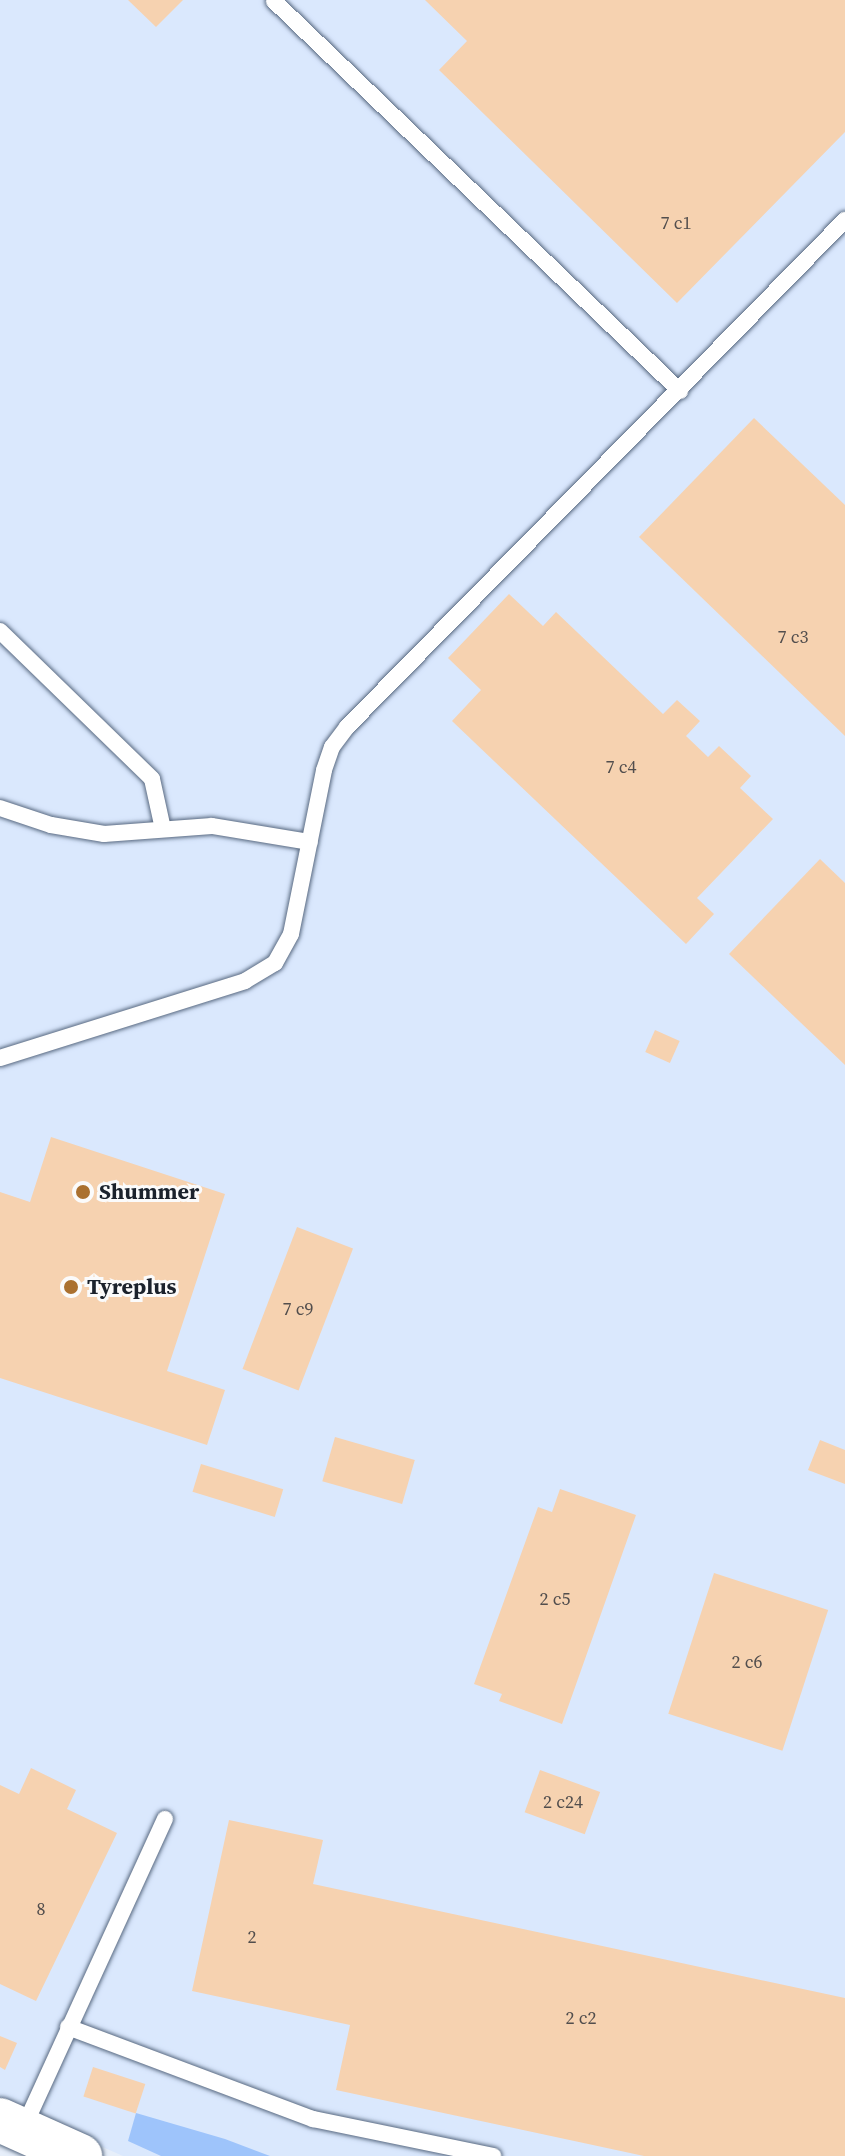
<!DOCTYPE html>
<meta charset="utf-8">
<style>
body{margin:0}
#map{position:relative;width:845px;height:2156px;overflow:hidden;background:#e7effa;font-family:"Source Serif 4",serif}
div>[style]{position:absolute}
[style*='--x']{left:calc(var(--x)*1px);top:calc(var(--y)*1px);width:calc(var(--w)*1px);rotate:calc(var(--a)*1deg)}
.built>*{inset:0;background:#dae8fd}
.green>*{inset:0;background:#9ec4fb}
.building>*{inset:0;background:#f6d2b0;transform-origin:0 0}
.roads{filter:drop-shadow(0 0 2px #586981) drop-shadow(0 0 2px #586981)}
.lane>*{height:16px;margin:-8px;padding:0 8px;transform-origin:8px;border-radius:8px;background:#fff}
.secondary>*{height:44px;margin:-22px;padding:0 22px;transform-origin:22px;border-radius:22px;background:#fff}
.dots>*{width:22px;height:22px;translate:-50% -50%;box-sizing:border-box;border:4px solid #fbfbfb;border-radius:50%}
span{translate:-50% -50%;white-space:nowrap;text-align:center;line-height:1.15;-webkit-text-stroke:6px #fbfbfb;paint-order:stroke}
.number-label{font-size:18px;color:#524e4d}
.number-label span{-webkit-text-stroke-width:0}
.poi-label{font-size:22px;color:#1b222c;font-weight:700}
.left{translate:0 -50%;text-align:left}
</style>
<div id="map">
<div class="built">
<i style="clip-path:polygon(0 0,845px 0,845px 2156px,123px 2156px,0 2102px)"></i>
</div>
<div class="green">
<i style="clip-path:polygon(136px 2113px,225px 2139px,270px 2156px,161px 2156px,128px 2141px)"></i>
</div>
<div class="building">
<i style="clip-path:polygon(128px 0,183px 0,156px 27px)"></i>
<i style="clip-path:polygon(425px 0,845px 0,845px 132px,677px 303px,439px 70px,467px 41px)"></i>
<i style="clip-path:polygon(754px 418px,845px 505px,845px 736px,639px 537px)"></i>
<i style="clip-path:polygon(509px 594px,543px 626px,556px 612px,663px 714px,677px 700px,700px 721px,686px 736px,708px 757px,719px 746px,751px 776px,740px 788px,773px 819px,697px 898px,714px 914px,686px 944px,452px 721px,481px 690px,448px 658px)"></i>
<i style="clip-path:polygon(820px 859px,845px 883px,845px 1065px,729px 954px)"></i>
<i style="left:655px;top:1030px;width:27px;height:24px;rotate:24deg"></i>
<i style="clip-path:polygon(51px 1137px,225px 1194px,167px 1371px,225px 1390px,207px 1445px,0 1378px,0 1192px,30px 1202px)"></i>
<i style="left:297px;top:1227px;width:60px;height:152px;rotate:21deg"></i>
<i style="left:335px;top:1437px;width:83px;height:46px;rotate:16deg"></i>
<i style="clip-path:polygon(820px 1440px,845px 1450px,845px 1484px,808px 1470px)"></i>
<i style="left:201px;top:1464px;width:86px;height:29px;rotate:17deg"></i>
<i style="clip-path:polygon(560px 1489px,636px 1515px,562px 1724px,499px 1701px,502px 1694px,474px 1684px,538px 1507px,552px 1512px)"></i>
<i style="left:714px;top:1573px;width:120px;height:148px;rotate:18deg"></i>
<i style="clip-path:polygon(31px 1768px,76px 1790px,67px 1809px,117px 1833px,36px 2001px,0 1984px,0 1785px,19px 1794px)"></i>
<i style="left:540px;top:1770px;width:64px;height:45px;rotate:20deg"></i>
<i style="clip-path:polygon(229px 1820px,323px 1840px,313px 1884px,845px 1998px,845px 2156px,644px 2156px,336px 2090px,350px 2025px,192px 1991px)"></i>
<i style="clip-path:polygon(0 2036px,17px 2043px,5px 2070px,0 2067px)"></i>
<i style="left:93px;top:2067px;width:55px;height:31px;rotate:18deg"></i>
</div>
<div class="roads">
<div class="lane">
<i style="--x:274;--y:1;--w:563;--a:43.85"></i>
<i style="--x:0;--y:631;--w:212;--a:44.2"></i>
<i style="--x:152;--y:779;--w:51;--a:77.6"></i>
<i style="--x:0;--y:808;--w:54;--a:18.4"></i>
<i style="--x:51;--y:825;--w:54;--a:9.6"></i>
<i style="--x:104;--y:834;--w:108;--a:-4.2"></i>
<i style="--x:212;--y:826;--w:99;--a:9.3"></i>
<i style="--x:0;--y:1058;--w:257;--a:-17.4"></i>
<i style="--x:245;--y:981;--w:35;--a:-31"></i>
<i style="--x:275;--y:963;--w:33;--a:-61"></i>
<i style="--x:291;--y:934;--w:167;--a:-78.6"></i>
<i style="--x:324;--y:770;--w:24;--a:-71"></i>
<i style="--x:332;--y:747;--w:25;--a:-53"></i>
<i style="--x:347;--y:727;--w:711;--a:-45.51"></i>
<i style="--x:68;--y:2027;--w:262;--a:20.6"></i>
<i style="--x:313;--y:2119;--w:184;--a:11.6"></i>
<i style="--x:23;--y:2129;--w:341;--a:-65.4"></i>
</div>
<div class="secondary">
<i style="--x:0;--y:2120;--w:88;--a:24.2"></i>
</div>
</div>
<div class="dots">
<i style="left:83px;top:1192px;background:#ab7130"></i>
<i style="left:71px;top:1287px;background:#ab7130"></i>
</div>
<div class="number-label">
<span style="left:676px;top:223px">7 с1</span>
<span style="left:793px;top:637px">7 с3</span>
<span style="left:621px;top:767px">7 с4</span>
<span style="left:298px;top:1309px">7 с9</span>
<span style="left:555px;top:1599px">2 с5</span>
<span style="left:747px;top:1662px">2 с6</span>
<span style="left:563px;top:1802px">2 с24</span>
<span style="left:41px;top:1909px">8</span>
<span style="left:252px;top:1937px">2</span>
<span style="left:581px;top:2018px">2 с2</span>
</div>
<div class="poi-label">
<span class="left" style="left:99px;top:1192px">Shummer</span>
<span class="left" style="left:87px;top:1287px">Tyreplus</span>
</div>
</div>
